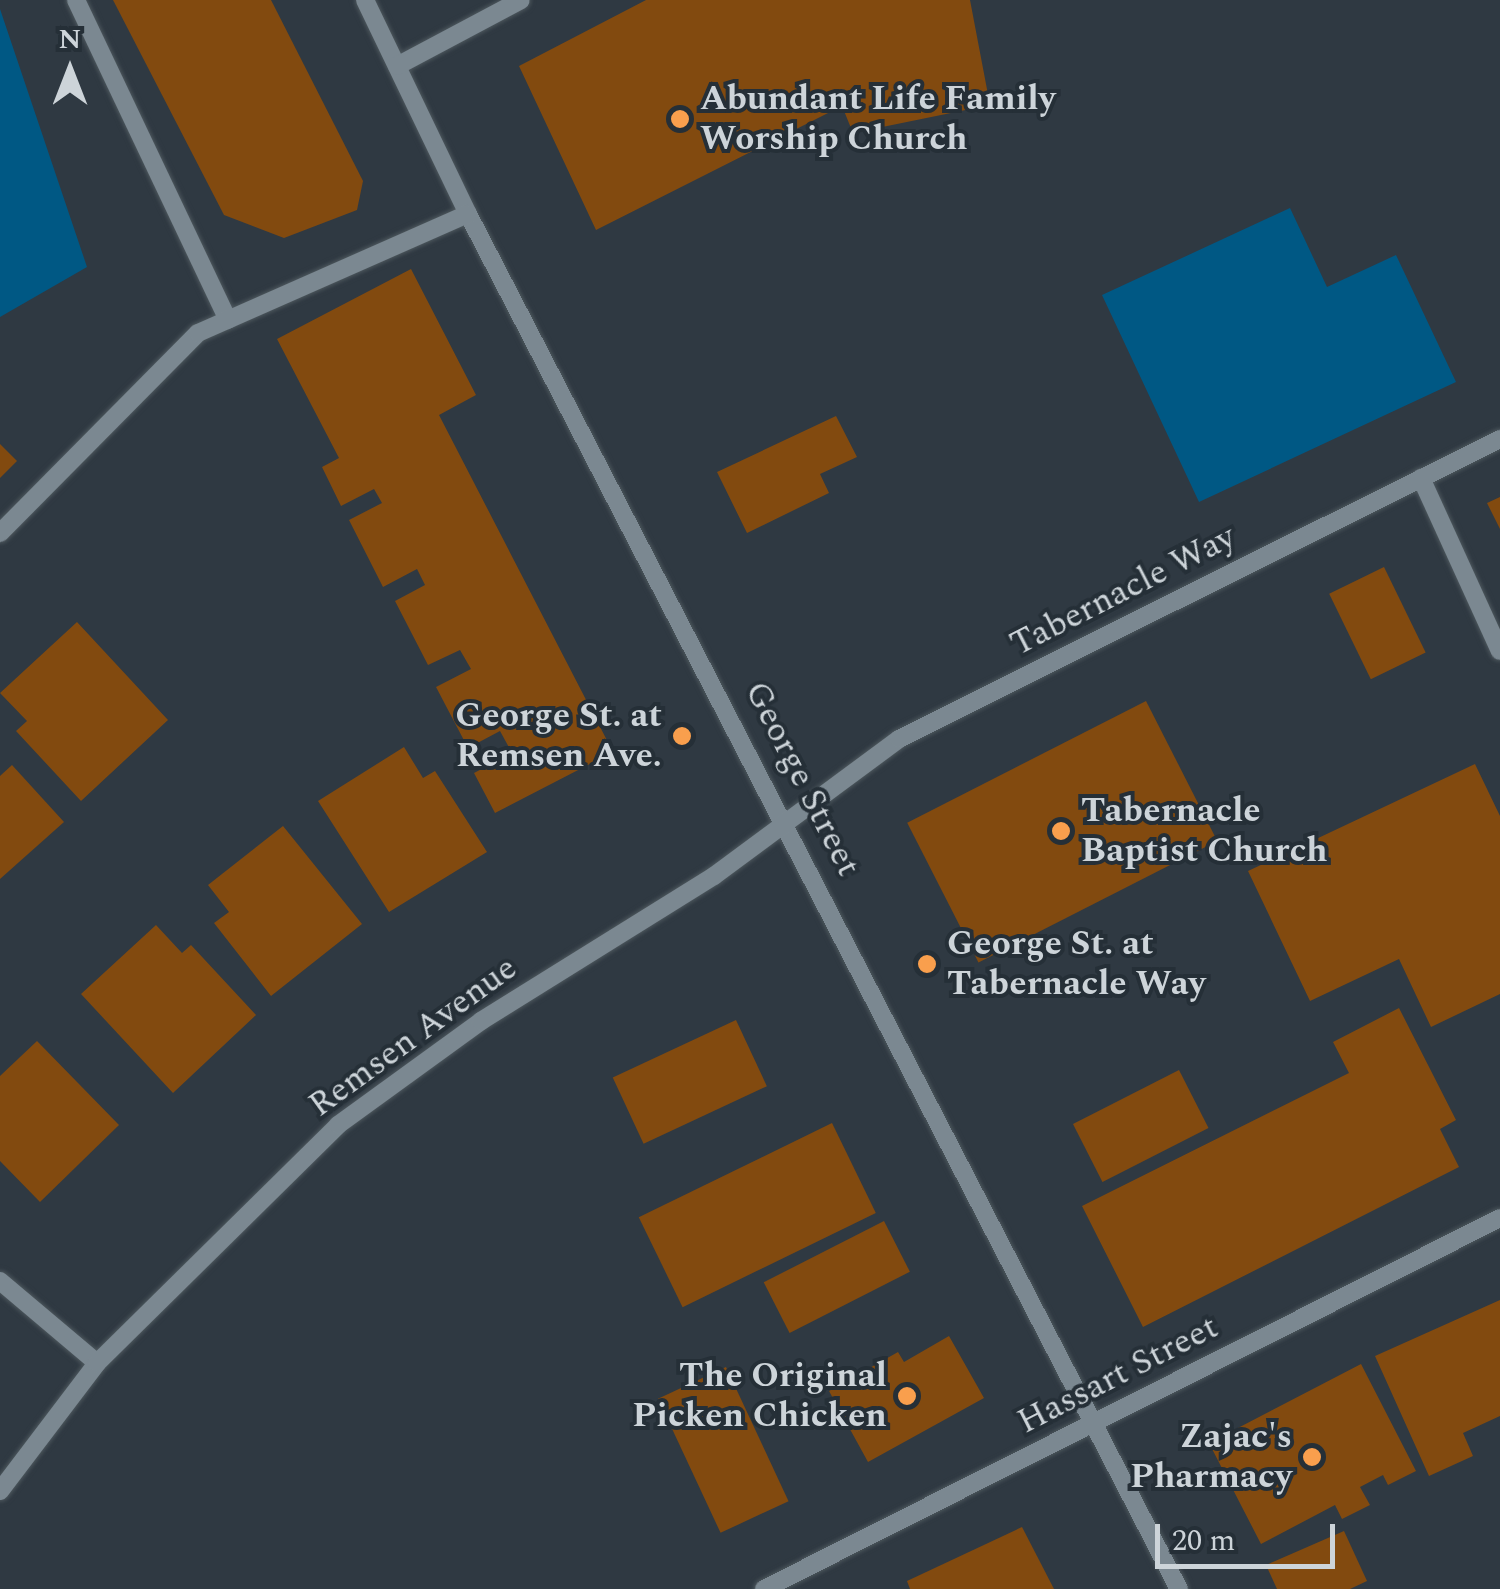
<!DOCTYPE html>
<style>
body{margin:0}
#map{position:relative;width:1500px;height:1589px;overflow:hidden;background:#2f3942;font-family:Spectral,serif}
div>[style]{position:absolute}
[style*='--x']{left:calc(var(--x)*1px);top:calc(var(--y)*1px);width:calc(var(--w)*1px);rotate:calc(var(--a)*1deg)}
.green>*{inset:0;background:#005884}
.building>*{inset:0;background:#824a0f;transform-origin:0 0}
.roads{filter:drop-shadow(0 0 2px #4d575d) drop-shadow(0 0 2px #4d575d)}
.minor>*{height:18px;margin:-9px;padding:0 9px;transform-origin:9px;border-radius:9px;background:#7b8891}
.dots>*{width:28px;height:28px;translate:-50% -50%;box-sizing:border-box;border:5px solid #252f37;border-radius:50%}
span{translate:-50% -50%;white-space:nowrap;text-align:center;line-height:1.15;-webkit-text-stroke:8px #252f37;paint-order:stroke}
.poi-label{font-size:35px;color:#cdd4d9;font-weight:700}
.left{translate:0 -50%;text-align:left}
.right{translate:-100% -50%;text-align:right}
.street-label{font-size:35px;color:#cdd4d9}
.north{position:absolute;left:20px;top:20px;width:100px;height:100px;-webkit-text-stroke:8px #252f37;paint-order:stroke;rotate:0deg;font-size:28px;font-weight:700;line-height:40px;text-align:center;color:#cdd4d9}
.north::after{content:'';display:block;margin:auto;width:35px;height:45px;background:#cdd4d9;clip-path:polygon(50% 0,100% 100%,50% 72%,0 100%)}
.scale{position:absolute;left:1155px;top:1524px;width:180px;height:45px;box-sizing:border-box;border:5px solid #cdd4d9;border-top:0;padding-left:12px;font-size:30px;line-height:35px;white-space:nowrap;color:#cdd4d9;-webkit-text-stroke:8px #252f37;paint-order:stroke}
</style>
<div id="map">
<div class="green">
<i style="clip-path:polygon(0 9px,87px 267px,0 317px)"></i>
<i style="clip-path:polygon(1290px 208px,1327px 287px,1396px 255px,1456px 382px,1199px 502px,1102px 295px)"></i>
</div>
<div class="building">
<i style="clip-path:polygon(113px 0,271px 0,363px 181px,357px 210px,284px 238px,224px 215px)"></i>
<i style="clip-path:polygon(646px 0,970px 0,990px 105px,853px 133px,842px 106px,596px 230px,519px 66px)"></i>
<i style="clip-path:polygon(411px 269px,476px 395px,439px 415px,613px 752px,495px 813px,474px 773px,512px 753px,500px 731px,468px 748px,436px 687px,471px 669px,460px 650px,428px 665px,395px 601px,425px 585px,417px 569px,383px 587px,349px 520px,382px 503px,374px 489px,341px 506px,322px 467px,339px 458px,277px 339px)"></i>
<i style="clip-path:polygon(836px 416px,857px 457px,820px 474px,829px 493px,747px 533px,717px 472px)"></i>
<i style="clip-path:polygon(0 444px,17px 461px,0 478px)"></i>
<i style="clip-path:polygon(1500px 497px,1500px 529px,1487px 503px)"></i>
<i style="left:1384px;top:567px;width:95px;height:61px;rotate:64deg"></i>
<i style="clip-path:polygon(77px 622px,168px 720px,81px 801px,16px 731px,27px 721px,0 693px)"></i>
<i style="left:1146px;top:701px;width:157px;height:268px;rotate:63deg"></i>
<i style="clip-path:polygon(404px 747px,423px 778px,435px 771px,487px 852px,389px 912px,318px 801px)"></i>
<i style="clip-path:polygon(1475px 764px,1500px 816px,1500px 994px,1431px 1027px,1399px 959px,1310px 1001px,1248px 871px)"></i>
<i style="clip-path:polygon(12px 765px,64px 822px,0 879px,0 776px)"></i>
<i style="clip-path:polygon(283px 826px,362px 924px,271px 996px,214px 923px,229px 912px,208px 885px)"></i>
<i style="clip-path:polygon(156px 925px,182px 953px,191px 945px,256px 1015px,173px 1093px,81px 994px)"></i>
<i style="clip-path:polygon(1399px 1008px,1456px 1120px,1440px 1129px,1459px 1167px,1143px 1327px,1082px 1206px,1349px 1073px,1333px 1042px)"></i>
<i style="left:736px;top:1020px;width:73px;height:136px;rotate:65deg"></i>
<i style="clip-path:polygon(37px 1041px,119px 1125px,40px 1202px,0 1161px,0 1076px)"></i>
<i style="left:1179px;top:1070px;width:65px;height:119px;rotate:63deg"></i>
<i style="left:832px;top:1123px;width:100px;height:215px;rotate:64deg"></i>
<i style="left:884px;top:1221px;width:57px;height:135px;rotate:63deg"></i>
<i style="clip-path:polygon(1500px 1300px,1500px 1416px,1463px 1433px,1473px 1456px,1429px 1476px,1375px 1356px)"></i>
<i style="clip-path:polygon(949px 1336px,984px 1398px,868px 1462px,829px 1391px,898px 1352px,904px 1362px)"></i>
<i style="clip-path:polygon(1361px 1364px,1416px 1471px,1388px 1485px,1383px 1475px,1360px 1487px,1370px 1505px,1342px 1519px,1335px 1505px,1261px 1544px,1209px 1443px)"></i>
<i style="left:726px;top:1367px;width:148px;height:75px;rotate:65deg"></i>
<i style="clip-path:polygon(1022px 1527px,1054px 1589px,910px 1589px,907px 1581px)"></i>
<i style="clip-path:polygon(1344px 1531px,1367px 1581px,1350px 1589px,1277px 1589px,1266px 1565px)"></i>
</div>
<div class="roads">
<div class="minor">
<i style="--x:76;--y:0;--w:354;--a:64.6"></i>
<i style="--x:365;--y:0;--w:237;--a:64.3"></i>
<i style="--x:468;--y:214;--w:1548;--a:62.66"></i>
<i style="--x:397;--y:66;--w:140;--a:-28"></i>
<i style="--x:1421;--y:478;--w:190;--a:65.5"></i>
<i style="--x:0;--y:533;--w:281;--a:-45.3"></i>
<i style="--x:198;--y:333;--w:295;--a:-23.8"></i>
<i style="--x:0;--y:1281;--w:127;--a:40.2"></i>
<i style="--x:0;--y:1491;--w:161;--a:-52.8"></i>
<i style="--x:97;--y:1363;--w:339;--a:-44.6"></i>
<i style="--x:338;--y:1125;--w:177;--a:-36"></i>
<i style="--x:481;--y:1021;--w:274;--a:-31.9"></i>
<i style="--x:714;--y:876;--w:230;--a:-36.5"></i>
<i style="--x:899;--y:739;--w:672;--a:-26.53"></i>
<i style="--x:764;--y:1589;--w:824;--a:-26.75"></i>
</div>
</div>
<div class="dots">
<i style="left:680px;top:119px;background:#f99f4d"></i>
<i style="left:682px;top:736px;background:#f99f4d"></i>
<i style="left:1061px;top:831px;background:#f99f4d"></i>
<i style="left:927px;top:964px;background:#f99f4d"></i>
<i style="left:907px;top:1396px;background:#f99f4d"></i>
<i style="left:1312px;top:1457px;background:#f99f4d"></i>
</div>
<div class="poi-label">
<span class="left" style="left:700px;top:119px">Abundant Life Family<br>Worship Church</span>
<span class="right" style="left:662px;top:736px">George St. at<br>Remsen Ave.</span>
<span class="left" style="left:1081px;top:831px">Tabernacle<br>Baptist Church</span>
<span class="left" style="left:947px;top:964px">George St. at<br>Tabernacle Way</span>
<span class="right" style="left:887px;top:1396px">The Original<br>Picken Chicken</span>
<span class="right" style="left:1292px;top:1457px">Zajac's<br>Pharmacy</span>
</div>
<div class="street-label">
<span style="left:1123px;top:591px;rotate:-27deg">Tabernacle Way</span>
<span style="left:802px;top:779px;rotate:63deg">George Street</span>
<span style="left:413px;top:1037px;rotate:-36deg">Remsen Avenue</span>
<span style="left:1118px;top:1375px;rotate:-27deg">Hassart Street</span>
</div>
<div class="north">N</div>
<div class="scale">20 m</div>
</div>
